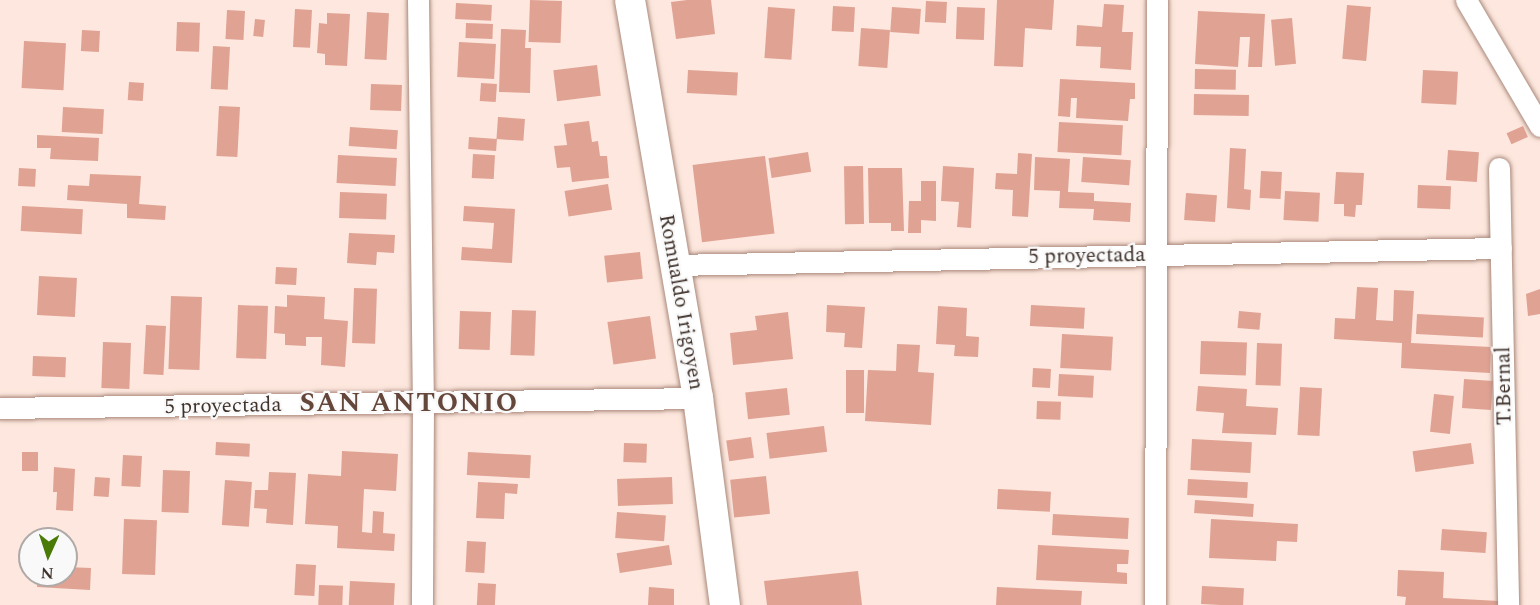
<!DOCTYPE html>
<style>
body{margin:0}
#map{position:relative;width:1540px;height:605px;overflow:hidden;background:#fde7de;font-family:Spectral,serif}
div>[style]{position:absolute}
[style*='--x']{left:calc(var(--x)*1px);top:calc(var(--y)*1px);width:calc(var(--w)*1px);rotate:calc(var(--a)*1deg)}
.building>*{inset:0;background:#e0a293;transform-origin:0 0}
.roads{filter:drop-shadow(0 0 2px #a9887a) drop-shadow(0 0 2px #a9887a)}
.street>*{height:21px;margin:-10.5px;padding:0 10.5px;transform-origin:10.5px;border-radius:10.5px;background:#fff}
.secondary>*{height:30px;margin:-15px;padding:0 15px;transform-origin:15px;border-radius:15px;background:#fff}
span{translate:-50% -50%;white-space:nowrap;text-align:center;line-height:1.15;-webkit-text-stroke:4.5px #f9f9f9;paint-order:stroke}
.street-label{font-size:21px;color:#3f312b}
.district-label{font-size:27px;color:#64463a;font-weight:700;letter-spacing:1.5px}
.north{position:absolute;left:18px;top:527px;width:60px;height:60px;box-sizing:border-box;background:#f9f9f9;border:2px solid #afa9a7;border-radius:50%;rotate:183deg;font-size:16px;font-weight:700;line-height:24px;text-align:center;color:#3f312b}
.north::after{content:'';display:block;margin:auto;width:21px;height:27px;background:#4a7b07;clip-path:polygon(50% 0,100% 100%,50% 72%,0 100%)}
</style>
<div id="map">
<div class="building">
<i style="left:530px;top:0;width:32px;height:42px;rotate:2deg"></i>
<i style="clip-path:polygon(687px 0,711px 0,715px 34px,676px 39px,671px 2px)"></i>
<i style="clip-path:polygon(997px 0,1054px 0,1052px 30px,1025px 28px,1023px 67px,994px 66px)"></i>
<i style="left:926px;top:1px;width:21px;height:21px;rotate:3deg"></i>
<i style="left:456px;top:3px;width:36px;height:16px;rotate:3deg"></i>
<i style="clip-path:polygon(1104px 4px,1124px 5px,1122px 32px,1133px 32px,1131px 70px,1100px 68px,1101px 47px,1076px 46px,1077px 25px,1102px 27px)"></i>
<i style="left:1347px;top:5px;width:24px;height:54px;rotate:5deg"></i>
<i style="left:833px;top:6px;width:22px;height:25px;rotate:3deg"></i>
<i style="left:768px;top:7px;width:27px;height:51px;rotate:4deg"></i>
<i style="left:892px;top:7px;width:29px;height:25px;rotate:4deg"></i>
<i style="left:957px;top:7px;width:28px;height:32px;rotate:2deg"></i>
<i style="left:295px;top:9px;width:17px;height:38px;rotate:3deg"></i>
<i style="left:227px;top:10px;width:18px;height:29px;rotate:3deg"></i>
<i style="clip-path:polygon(1198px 11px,1265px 14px,1262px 67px,1248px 67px,1250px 37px,1240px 37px,1238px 67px,1195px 64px)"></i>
<i style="left:367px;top:12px;width:22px;height:47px;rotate:3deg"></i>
<i style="clip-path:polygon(327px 13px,350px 14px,347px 66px,325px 65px,325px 54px,317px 53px,319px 23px,327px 24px)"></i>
<i style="left:1292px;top:18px;width:46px;height:21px;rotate:85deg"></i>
<i style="left:255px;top:19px;width:10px;height:17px;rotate:6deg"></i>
<i style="left:177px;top:22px;width:23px;height:29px;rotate:2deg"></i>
<i style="left:466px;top:23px;width:27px;height:15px;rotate:2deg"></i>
<i style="left:861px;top:28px;width:29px;height:38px;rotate:4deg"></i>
<i style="clip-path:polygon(501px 29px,526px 30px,525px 48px,531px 48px,530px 93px,499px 92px)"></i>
<i style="left:82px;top:30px;width:18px;height:21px;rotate:3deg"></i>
<i style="left:24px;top:41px;width:42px;height:47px;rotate:3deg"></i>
<i style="left:459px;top:42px;width:37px;height:35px;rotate:3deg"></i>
<i style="left:213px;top:46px;width:17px;height:43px;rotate:3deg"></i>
<i style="left:597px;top:65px;width:31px;height:44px;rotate:83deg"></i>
<i style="left:1195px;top:69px;width:41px;height:20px;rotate:1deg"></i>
<i style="left:688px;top:70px;width:50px;height:23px;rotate:3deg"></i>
<i style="left:1423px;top:70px;width:35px;height:33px;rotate:3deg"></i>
<i style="clip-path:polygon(1060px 79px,1135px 83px,1135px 99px,1130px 99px,1128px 121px,1076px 118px,1077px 98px,1071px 98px,1070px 117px,1058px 116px)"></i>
<i style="left:129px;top:82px;width:15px;height:18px;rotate:4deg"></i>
<i style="left:481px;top:83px;width:16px;height:18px;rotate:4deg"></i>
<i style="left:371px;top:84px;width:31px;height:26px;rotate:2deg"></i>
<i style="left:1194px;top:94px;width:55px;height:21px;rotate:1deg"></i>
<i style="left:219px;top:106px;width:21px;height:50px;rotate:3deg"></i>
<i style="left:63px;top:107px;width:41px;height:25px;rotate:3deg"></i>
<i style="left:498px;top:117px;width:27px;height:22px;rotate:4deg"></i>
<i style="clip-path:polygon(589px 121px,592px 142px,598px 141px,600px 156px,607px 156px,609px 178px,572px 182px,570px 167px,557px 168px,554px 146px,567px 145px,564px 124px)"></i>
<i style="left:1059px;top:122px;width:64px;height:30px;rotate:3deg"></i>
<i style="left:1523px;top:126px;width:12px;height:18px;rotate:66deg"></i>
<i style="left:350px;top:127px;width:48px;height:19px;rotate:4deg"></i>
<i style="clip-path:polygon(37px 135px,99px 138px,98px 161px,50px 159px,51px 148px,37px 148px)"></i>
<i style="left:469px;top:137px;width:28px;height:12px;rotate:4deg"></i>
<i style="clip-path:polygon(1230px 148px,1246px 149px,1244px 189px,1251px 190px,1250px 210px,1227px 208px)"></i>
<i style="left:1448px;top:150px;width:31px;height:30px;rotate:4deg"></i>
<i style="left:808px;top:152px;width:20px;height:40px;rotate:81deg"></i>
<i style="clip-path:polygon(1018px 153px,1032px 154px,1028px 217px,1012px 216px,1013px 190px,995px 189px,996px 173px,1017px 174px)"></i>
<i style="left:473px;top:154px;width:22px;height:24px;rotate:3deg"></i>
<i style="left:338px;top:155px;width:59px;height:28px;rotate:3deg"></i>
<i style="left:765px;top:156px;width:78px;height:73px;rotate:83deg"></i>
<i style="clip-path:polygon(1035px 157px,1070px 159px,1068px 192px,1094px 193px,1094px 201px,1131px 203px,1130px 222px,1093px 220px,1094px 209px,1059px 208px,1060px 191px,1034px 190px)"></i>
<i style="left:1083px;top:157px;width:48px;height:25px;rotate:4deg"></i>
<i style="left:863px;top:166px;width:58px;height:19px;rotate:89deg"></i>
<i style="clip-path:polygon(943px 166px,974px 168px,971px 228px,957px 227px,959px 202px,941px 201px)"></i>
<i style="left:19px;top:168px;width:17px;height:18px;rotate:3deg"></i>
<i style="clip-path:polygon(868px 168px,902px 168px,904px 231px,891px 231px,891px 223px,869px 223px)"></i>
<i style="left:1261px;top:171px;width:21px;height:27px;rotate:3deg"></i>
<i style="clip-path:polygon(1336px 172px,1364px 173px,1362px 205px,1356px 205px,1355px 217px,1344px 216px,1344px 204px,1334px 204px)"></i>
<i style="clip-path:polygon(90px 174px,141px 176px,139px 204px,166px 206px,165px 220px,127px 218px,127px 204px,67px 200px,68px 185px,89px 186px)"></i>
<i style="clip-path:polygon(921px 181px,936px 181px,936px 221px,921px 220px,921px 233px,908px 233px,909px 201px,921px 201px)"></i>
<i style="left:608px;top:184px;width:26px;height:44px;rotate:81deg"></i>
<i style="left:1418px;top:185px;width:33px;height:23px;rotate:2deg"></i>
<i style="left:1285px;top:191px;width:35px;height:29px;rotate:3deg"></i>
<i style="left:340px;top:192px;width:47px;height:26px;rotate:2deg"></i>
<i style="left:1186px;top:193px;width:31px;height:27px;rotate:4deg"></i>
<i style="left:22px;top:206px;width:61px;height:25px;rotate:3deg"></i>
<i style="clip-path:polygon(464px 206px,515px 209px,512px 263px,461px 260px,462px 247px,492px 249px,494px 223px,463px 221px)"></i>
<i style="clip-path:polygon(349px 233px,395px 235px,394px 253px,377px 252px,376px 265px,347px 263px)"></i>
<i style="left:640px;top:252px;width:27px;height:36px;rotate:84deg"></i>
<i style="left:276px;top:267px;width:21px;height:17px;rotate:3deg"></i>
<i style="left:39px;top:276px;width:38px;height:39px;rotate:3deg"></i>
<i style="clip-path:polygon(1357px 287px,1378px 288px,1376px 320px,1393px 321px,1394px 290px,1414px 291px,1411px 343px,1491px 347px,1490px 373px,1401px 368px,1402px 343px,1334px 339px,1335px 318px,1355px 319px)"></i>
<i style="left:354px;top:288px;width:23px;height:55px;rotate:2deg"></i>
<i style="clip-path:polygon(1540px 289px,1540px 314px,1528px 316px,1526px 294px)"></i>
<i style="clip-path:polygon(287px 295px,325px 297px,324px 319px,348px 321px,345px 367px,321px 365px,322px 337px,306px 337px,306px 346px,285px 345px,285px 334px,274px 333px,275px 306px,287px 307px)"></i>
<i style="left:171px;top:296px;width:31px;height:73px;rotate:2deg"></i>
<i style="left:238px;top:305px;width:30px;height:53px;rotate:2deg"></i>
<i style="clip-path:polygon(827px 305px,865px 307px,862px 348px,844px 347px,845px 333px,826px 332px)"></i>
<i style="left:1031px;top:305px;width:54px;height:21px;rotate:3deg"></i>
<i style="clip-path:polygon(938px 306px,967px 308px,966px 336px,979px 337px,978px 357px,954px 356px,955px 345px,936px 344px)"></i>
<i style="left:512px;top:310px;width:24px;height:45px;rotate:2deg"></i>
<i style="left:460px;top:311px;width:31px;height:38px;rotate:2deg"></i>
<i style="left:1239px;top:311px;width:22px;height:17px;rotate:5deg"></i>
<i style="clip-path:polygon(788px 312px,793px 359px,733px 365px,730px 333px,757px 330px,755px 316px)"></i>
<i style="left:1417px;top:314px;width:67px;height:20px;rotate:3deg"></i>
<i style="left:650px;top:316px;width:43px;height:43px;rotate:82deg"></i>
<i style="left:146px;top:325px;width:20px;height:49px;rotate:3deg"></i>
<i style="left:1062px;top:334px;width:51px;height:34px;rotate:3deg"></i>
<i style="left:1201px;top:341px;width:46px;height:33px;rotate:2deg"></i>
<i style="left:103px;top:342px;width:28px;height:46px;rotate:2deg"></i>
<i style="left:1257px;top:343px;width:25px;height:42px;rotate:2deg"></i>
<i style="clip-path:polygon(897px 344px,920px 345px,918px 372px,934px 373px,931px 425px,865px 421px,868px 370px,896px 371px)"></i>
<i style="left:33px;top:356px;width:33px;height:20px;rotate:2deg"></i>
<i style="left:1033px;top:368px;width:18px;height:19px;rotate:3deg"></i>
<i style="left:846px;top:370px;width:18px;height:43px"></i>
<i style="left:1059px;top:374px;width:35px;height:22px;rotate:3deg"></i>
<i style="left:1464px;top:379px;width:29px;height:29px;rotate:4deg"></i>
<i style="clip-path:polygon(1198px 386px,1247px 389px,1246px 406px,1278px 408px,1276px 435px,1222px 433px,1224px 413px,1196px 411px)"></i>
<i style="left:1300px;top:387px;width:22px;height:48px;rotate:3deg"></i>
<i style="left:787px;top:388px;width:27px;height:42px;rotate:84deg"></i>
<i style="left:1434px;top:394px;width:20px;height:38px;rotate:6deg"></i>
<i style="left:1037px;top:401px;width:24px;height:18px;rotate:2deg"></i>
<i style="left:824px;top:426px;width:26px;height:58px;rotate:83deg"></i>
<i style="left:751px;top:437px;width:21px;height:25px;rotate:82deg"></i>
<i style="left:1192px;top:439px;width:60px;height:31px;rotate:3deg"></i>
<i style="left:216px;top:442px;width:34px;height:13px;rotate:3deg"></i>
<i style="left:624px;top:443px;width:23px;height:19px;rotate:2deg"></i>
<i style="left:1471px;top:443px;width:21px;height:59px;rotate:82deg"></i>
<i style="clip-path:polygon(342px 451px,398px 454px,396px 491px,364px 489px,362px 532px,372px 533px,373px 511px,384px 512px,383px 533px,395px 534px,394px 551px,337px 548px,338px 526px,305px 524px,308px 474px,341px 476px)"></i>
<i style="left:22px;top:452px;width:16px;height:19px"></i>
<i style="left:468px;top:452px;width:63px;height:23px;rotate:3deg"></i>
<i style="left:123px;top:455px;width:19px;height:31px;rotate:3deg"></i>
<i style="clip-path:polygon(54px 467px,75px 469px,73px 511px,56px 510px,57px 492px,53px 492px)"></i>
<i style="left:163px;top:470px;width:27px;height:42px;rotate:2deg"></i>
<i style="clip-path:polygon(269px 472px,296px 473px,293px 525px,266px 523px,267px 509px,254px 508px,255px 490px,268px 490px)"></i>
<i style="left:766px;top:476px;width:38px;height:36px;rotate:84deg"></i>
<i style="left:95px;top:477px;width:15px;height:19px;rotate:4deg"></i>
<i style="left:672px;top:477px;width:27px;height:55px;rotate:88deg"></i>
<i style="left:1188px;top:479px;width:60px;height:16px;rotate:3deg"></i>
<i style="left:225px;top:480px;width:27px;height:45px;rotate:4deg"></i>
<i style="clip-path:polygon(478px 482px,518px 484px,517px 494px,505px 493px,504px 519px,476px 518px)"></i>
<i style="left:998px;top:489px;width:53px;height:20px;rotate:3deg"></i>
<i style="left:1195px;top:500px;width:59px;height:13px;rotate:4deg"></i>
<i style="left:617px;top:512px;width:49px;height:26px;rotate:4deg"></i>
<i style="left:1053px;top:514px;width:76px;height:21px;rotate:3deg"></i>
<i style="left:124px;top:519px;width:33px;height:55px;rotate:2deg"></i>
<i style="clip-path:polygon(1211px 519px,1298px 524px,1297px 542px,1277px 541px,1276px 561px,1209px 558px)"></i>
<i style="left:1442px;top:529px;width:45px;height:21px;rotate:4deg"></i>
<i style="left:467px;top:541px;width:19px;height:31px;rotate:3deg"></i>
<i style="left:669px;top:545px;width:20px;height:53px;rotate:81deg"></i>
<i style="clip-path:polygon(1038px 545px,1129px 550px,1128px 564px,1117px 564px,1117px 572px,1127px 573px,1127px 584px,1036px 580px)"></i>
<i style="left:296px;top:564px;width:20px;height:31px;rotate:3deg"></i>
<i style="clip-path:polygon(66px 567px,91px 568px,90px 590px,37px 587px,38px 575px,66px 575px)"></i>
<i style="clip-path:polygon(1398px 570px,1444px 572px,1443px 598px,1499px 601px,1499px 605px,1405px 605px,1406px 597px,1397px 596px)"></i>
<i style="clip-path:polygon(858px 571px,862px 605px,767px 605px,764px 581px)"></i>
<i style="left:350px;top:581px;width:45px;height:24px;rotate:3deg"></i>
<i style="left:478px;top:583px;width:18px;height:22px;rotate:3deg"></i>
<i style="left:319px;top:585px;width:24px;height:20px;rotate:2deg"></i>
<i style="left:1202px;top:586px;width:42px;height:18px;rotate:3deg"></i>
<i style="clip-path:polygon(649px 587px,674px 589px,674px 605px,648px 605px)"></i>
<i style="clip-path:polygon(997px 587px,1082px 591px,1081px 605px,996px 605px)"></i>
</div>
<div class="roads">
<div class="street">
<i style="--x:418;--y:0;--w:403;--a:89.3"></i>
<i style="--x:423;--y:403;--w:202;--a:90.3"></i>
<i style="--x:1466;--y:0;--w:146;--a:59.6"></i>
<i style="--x:1499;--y:168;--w:437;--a:88.8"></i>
<i style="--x:674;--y:265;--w:827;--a:-1.18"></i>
<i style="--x:0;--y:408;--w:698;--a:-0.82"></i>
<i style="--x:1155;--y:605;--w:605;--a:-89.81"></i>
</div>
<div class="secondary">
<i style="--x:630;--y:0;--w:404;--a:80.3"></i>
<i style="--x:698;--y:398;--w:209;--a:82.6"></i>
</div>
</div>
<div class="street-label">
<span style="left:1087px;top:256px;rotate:-1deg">5 proyectada</span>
<span style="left:681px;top:302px;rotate:80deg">Romualdo Irigoyen</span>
<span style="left:1504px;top:386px;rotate:-91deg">T.Bernal</span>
<span style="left:223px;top:406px;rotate:-1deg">5 proyectada</span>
</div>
<div class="district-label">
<span style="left:409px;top:404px">SAN ANTONIO</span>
</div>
<div class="north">N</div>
</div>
